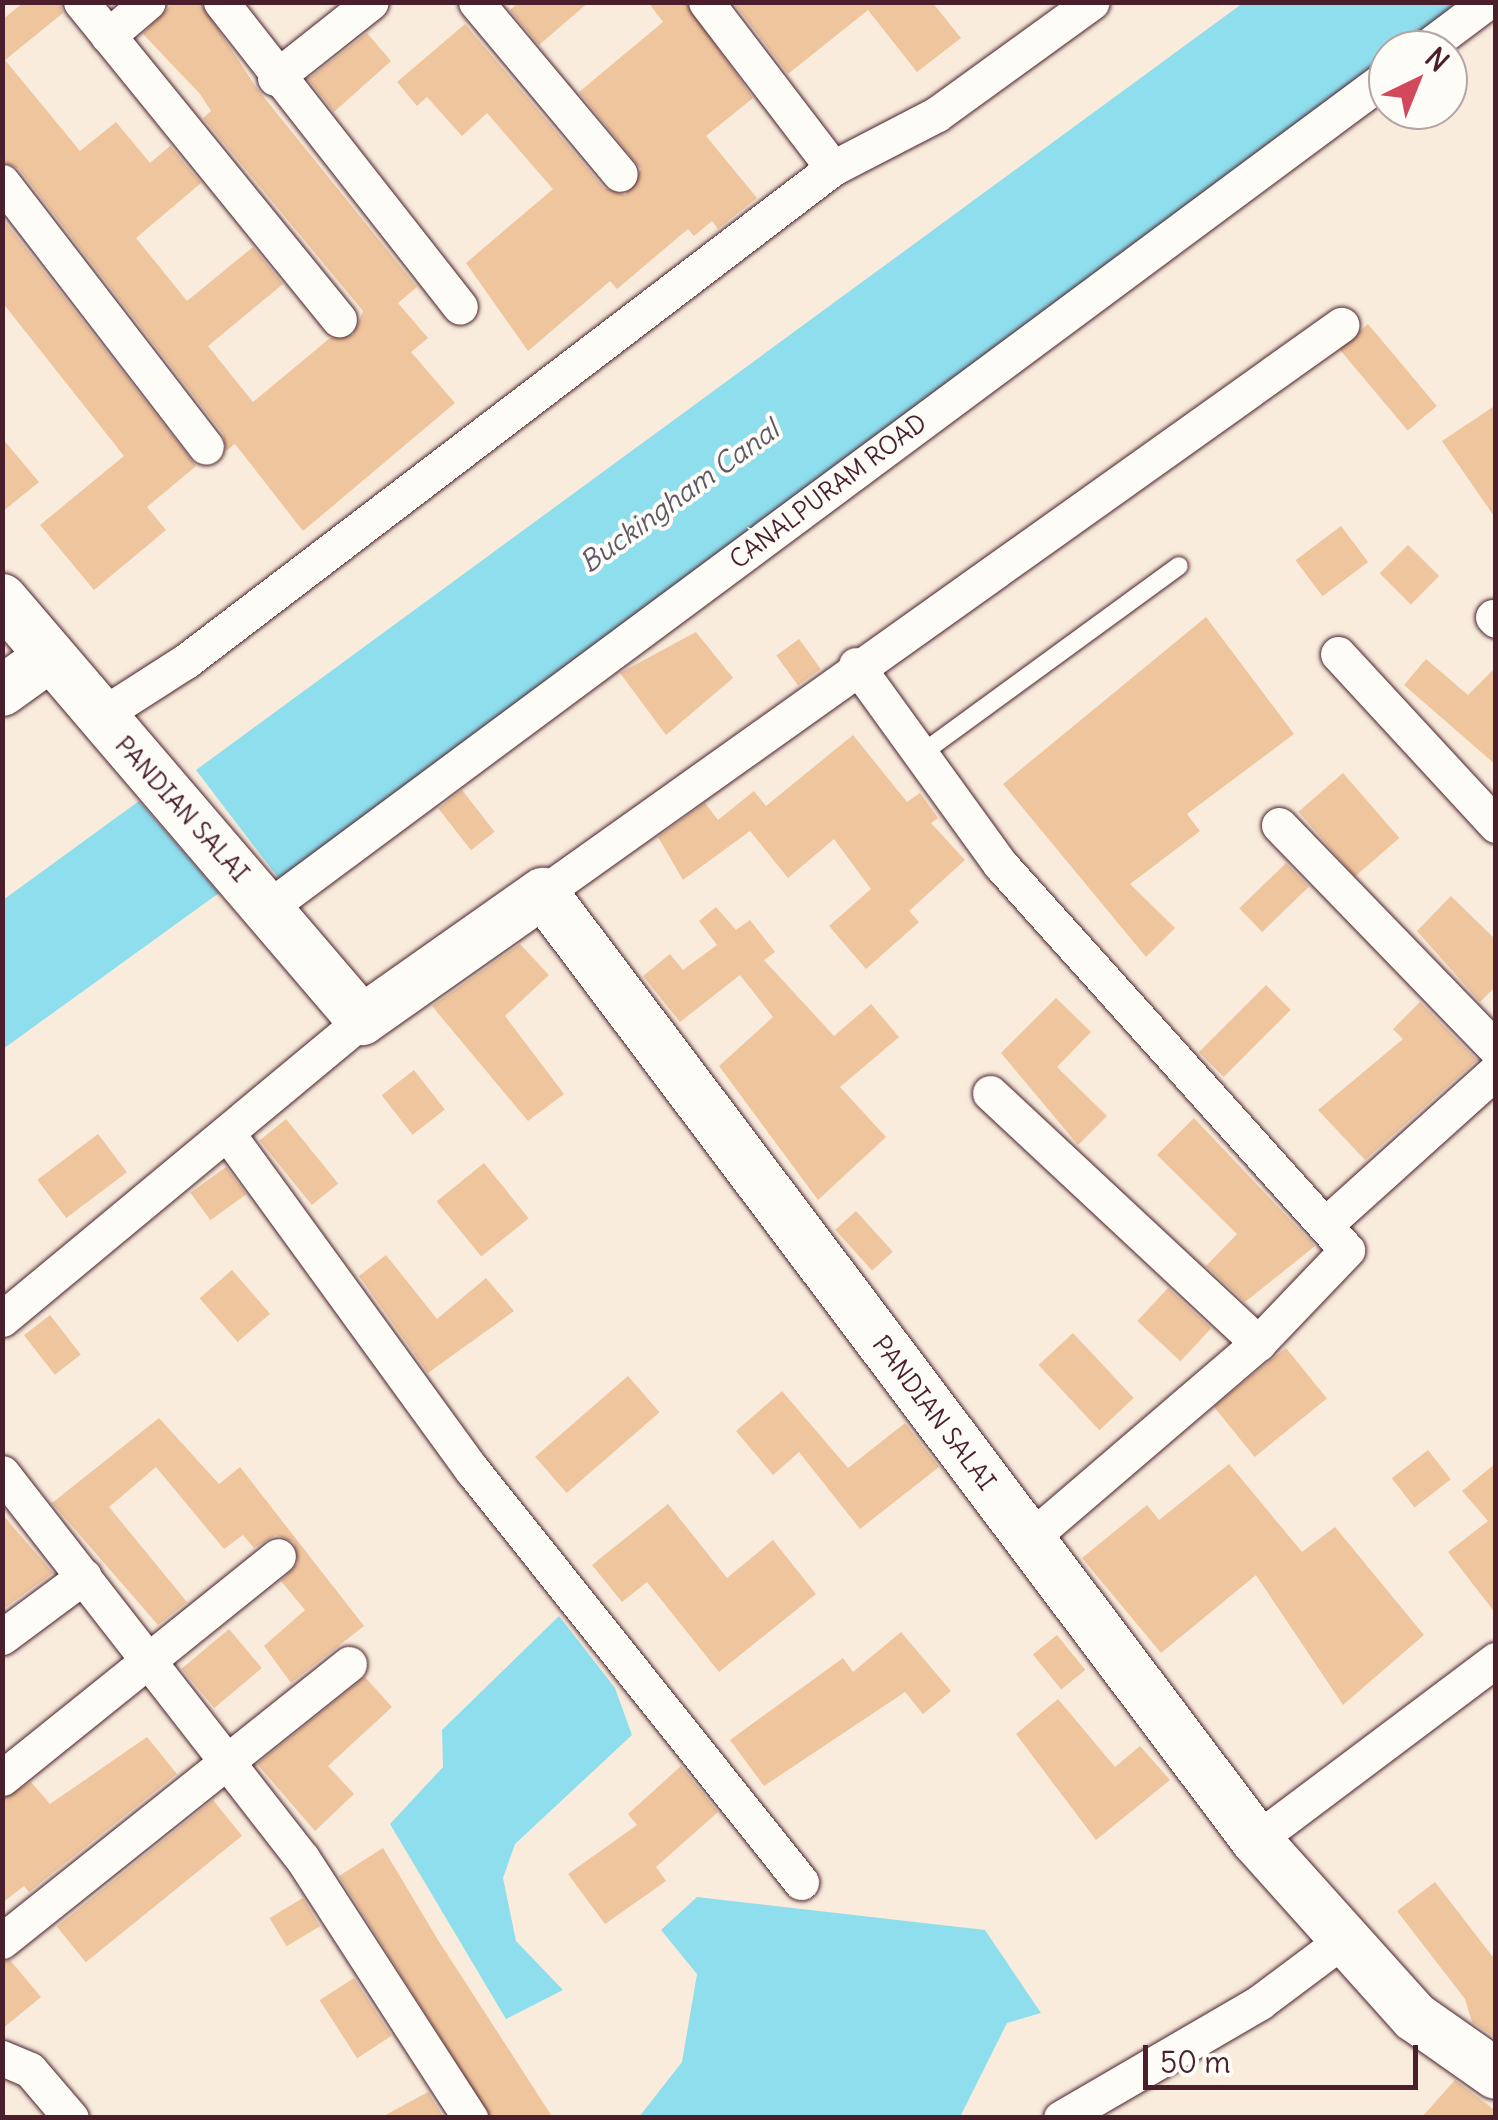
<!DOCTYPE html>
<style>
body{margin:0}
#map{position:relative;width:1498px;height:2120px;overflow:hidden;background:#f9ecdc;font-family:Delius,sans-serif}
div>[style]{position:absolute}
[style*='--x']{left:calc(var(--x)*1px);top:calc(var(--y)*1px);width:calc(var(--w)*1px);rotate:calc(var(--a)*1deg)}
.water>*{inset:0;background:#8fdeed}
.building>*{inset:0;background:#efc59e;transform-origin:0 0}
.roads{filter:drop-shadow(0 0 2px #4a1f2b) drop-shadow(0 0 2px #4a1f2b)}
.lane>*{height:18px;margin:-9px;padding:0 9px;transform-origin:9px;border-radius:9px;background:#fdfcf7}
.street>*{height:35px;margin:-17.5px;padding:0 17.5px;transform-origin:17.5px;border-radius:17.5px;background:#fdfcf7}
.secondary>*{height:50px;margin:-25px;padding:0 25px;transform-origin:25px;border-radius:25px;background:#fdfcf7}
span{translate:-50% -50%;white-space:nowrap;text-align:center;line-height:1.15;-webkit-text-stroke:8px #fdfcf7;paint-order:stroke}
.street-label{font-size:25px;color:#4a1f2b}
.water-label{font-size:28px;color:#5f5865;font-style:italic}
.frame{position:absolute;inset:0;border:5px solid #4a1f2b;pointer-events:none}
.north{position:absolute;left:1368px;top:30px;width:100px;height:100px;box-sizing:border-box;background:#fdfcf7;border:2px solid #b5a4a5;border-radius:50%;rotate:43deg;font-size:28px;font-weight:700;line-height:40px;text-align:center;color:#4a1f2b}
.north::after{content:'';display:block;margin:auto;width:35px;height:45px;background:#d1495b;clip-path:polygon(50% 0,100% 100%,50% 72%,0 100%)}
.scale{position:absolute;left:1143px;top:2045px;width:275px;height:45px;box-sizing:border-box;border:5px solid #4a1f2b;border-top:0;padding-left:12px;font-size:30px;line-height:35px;white-space:nowrap;color:#4a1f2b;-webkit-text-stroke:8px #fdfcf7;paint-order:stroke}
</style>
<div id="map">
<div class="water">
<i style="clip-path:polygon(1243px 3px,1482px 3px,1418px 50px,1388px 50px,1388px 72px,286px 888px,196px 770px)"></i>
<i style="clip-path:polygon(139px 801px,219px 893px,3px 1049px,3px 900px)"></i>
<i style="clip-path:polygon(559px 1616px,615px 1688px,632px 1735px,515px 1844px,503px 1878px,516px 1941px,563px 1990px,506px 2019px,390px 1824px,443px 1767px,442px 1730px)"></i>
<i style="clip-path:polygon(697px 1897px,985px 1930px,1041px 2013px,1007px 2023px,960px 2117px,639px 2117px,682px 2062px,697px 1974px,661px 1930px)"></i>
</div>
<div class="building">
<i style="clip-path:polygon(24px 2px,60px 2px,63px 13px,5px 60px,80px 151px,116px 122px,150px 163px,170px 146px,201px 183px,136px 238px,187px 301px,253px 247px,283px 284px,208px 346px,253px 402px,330px 338px,353px 335px,363px 311px,203px 118px,211px 111px,200px 94px,143px 34px,174px 2px,200px 2px,258px 90px,417px 287px,398px 303px,428px 338px,411px 352px,455px 403px,303px 531px,235px 444px,226px 451px,223px 434px,19px 169px,2px 161px,2px 20px)"></i>
<i style="clip-path:polygon(519px 2px,589px 2px,539px 45px,510px 10px)"></i>
<i style="clip-path:polygon(648px 2px,685px 2px,753px 98px,706px 136px,757px 198px,718px 229px,712px 221px,694px 236px,688px 229px,617px 289px,610px 281px,528px 351px,466px 263px,553px 189px,487px 113px,462px 136px,427px 97px,417px 106px,397px 82px,465px 24px,604px 188px,625px 195px,641px 169px,579px 92px,663px 22px)"></i>
<i style="clip-path:polygon(733px 2px,932px 2px,961px 38px,917px 72px,868px 10px,788px 74px)"></i>
<i style="clip-path:polygon(367px 33px,391px 61px,334px 112px,308px 79px)"></i>
<i style="clip-path:polygon(3px 219px,196px 466px,147px 507px,166px 530px,94px 590px,40px 525px,124px 456px,2px 302px)"></i>
<i style="left:1368px;top:324px;width:107px;height:38px;rotate:50deg"></i>
<i style="clip-path:polygon(1496px 405px,1496px 519px,1442px 441px)"></i>
<i style="clip-path:polygon(2px 438px,39px 482px,2px 512px)"></i>
<i style="left:1341px;top:526px;width:45px;height:57px;rotate:53deg"></i>
<i style="left:1408px;top:545px;width:44px;height:40px;rotate:45deg"></i>
<i style="clip-path:polygon(1206px 617px,1294px 734px,1187px 814px,1200px 831px,1130px 884px,1175px 928px,1146px 957px,1003px 784px)"></i>
<i style="clip-path:polygon(696px 632px,733px 678px,666px 735px,620px 673px)"></i>
<i style="left:799px;top:639px;width:37px;height:28px;rotate:54deg"></i>
<i style="clip-path:polygon(1426px 659px,1468px 695px,1496px 667px,1496px 765px,1404px 685px)"></i>
<i style="clip-path:polygon(853px 735px,907px 802px,920px 793px,938px 818px,931px 823px,965px 860px,909px 911px,919px 922px,866px 969px,829px 926px,871px 889px,834px 839px,788px 878px,750px 831px,683px 880px,658px 837px,705px 803px,718px 820px,754px 791px,766px 806px)"></i>
<i style="left:1343px;top:773px;width:86px;height:59px;rotate:49deg"></i>
<i style="left:462px;top:790px;width:53px;height:30px;rotate:52deg"></i>
<i style="left:1286px;top:863px;width:33px;height:65px;rotate:46deg"></i>
<i style="clip-path:polygon(1451px 896px,1496px 940px,1496px 986px,1480px 1002px,1417px 931px)"></i>
<i style="clip-path:polygon(716px 907px,736px 930px,750px 920px,775px 952px,764px 960px,834px 1036px,871px 1004px,899px 1037px,840px 1087px,886px 1137px,818px 1200px,719px 1066px,773px 1017px,740px 975px,680px 1022px,643px 976px,670px 954px,683px 970px,717px 945px,699px 921px)"></i>
<i style="clip-path:polygon(520px 944px,549px 975px,505px 1016px,564px 1094px,528px 1121px,432px 1006px)"></i>
<i style="left:1266px;top:985px;width:35px;height:95px;rotate:45deg"></i>
<i style="clip-path:polygon(1056px 998px,1091px 1032px,1057px 1067px,1107px 1116px,1078px 1145px,1001px 1053px)"></i>
<i style="clip-path:polygon(1420px 1002px,1477px 1060px,1365px 1160px,1318px 1110px,1403px 1039px,1393px 1029px)"></i>
<i style="left:414px;top:1070px;width:50px;height:41px;rotate:52deg"></i>
<i style="clip-path:polygon(1194px 1118px,1315px 1246px,1245px 1302px,1206px 1266px,1237px 1234px,1157px 1155px)"></i>
<i style="left:286px;top:1119px;width:83px;height:34px;rotate:51deg"></i>
<i style="left:98px;top:1134px;width:48px;height:76px;rotate:53deg"></i>
<i style="left:484px;top:1163px;width:71px;height:61px;rotate:51deg"></i>
<i style="left:226px;top:1167px;width:34px;height:44px;rotate:54deg"></i>
<i style="left:856px;top:1211px;width:55px;height:28px;rotate:48deg"></i>
<i style="clip-path:polygon(386px 1255px,437px 1319px,486px 1278px,514px 1311px,428px 1373px,359px 1276px)"></i>
<i style="left:232px;top:1270px;width:58px;height:43px;rotate:49deg"></i>
<i style="left:1168px;top:1288px;width:59px;height:45px;rotate:43deg"></i>
<i style="left:50px;top:1315px;width:50px;height:33px;rotate:52deg"></i>
<i style="left:1073px;top:1333px;width:89px;height:47px;rotate:47deg"></i>
<i style="left:1286px;top:1348px;width:65px;height:93px;rotate:51deg"></i>
<i style="left:628px;top:1376px;width:48px;height:123px;rotate:49deg"></i>
<i style="clip-path:polygon(782px 1391px,848px 1468px,905px 1423px,939px 1467px,860px 1529px,799px 1452px,773px 1475px,736px 1431px)"></i>
<i style="clip-path:polygon(159px 1418px,219px 1484px,240px 1467px,364px 1626px,291px 1683px,264px 1646px,305px 1610px,281px 1581px,298px 1563px,294px 1542px,276px 1535px,254px 1548px,243px 1535px,224px 1549px,156px 1467px,109px 1507px,187px 1602px,158px 1625px,52px 1503px)"></i>
<i style="left:1428px;top:1450px;width:37px;height:46px;rotate:52deg"></i>
<i style="clip-path:polygon(1496px 1463px,1496px 1614px,1448px 1552px,1488px 1521px,1462px 1491px)"></i>
<i style="clip-path:polygon(1229px 1464px,1302px 1552px,1335px 1527px,1424px 1635px,1343px 1705px,1256px 1575px,1161px 1653px,1082px 1558px,1147px 1505px,1159px 1520px)"></i>
<i style="clip-path:polygon(668px 1504px,727px 1578px,773px 1540px,816px 1594px,719px 1672px,647px 1582px,622px 1602px,592px 1565px)"></i>
<i style="clip-path:polygon(2px 1514px,53px 1573px,2px 1610px)"></i>
<i style="left:229px;top:1629px;width:51px;height:62px;rotate:50deg"></i>
<i style="clip-path:polygon(901px 1632px,951px 1691px,923px 1714px,905px 1692px,764px 1786px,730px 1740px,843px 1658px,853px 1672px)"></i>
<i style="left:1057px;top:1635px;width:45px;height:31px;rotate:51deg"></i>
<i style="clip-path:polygon(365px 1677px,392px 1707px,328px 1766px,354px 1794px,315px 1831px,257px 1764px)"></i>
<i style="clip-path:polygon(1058px 1699px,1115px 1767px,1140px 1746px,1170px 1780px,1096px 1840px,1016px 1734px)"></i>
<i style="clip-path:polygon(147px 1737px,177px 1774px,29px 1892px,24px 1886px,2px 1903px,2px 1799px,31px 1782px,50px 1804px)"></i>
<i style="clip-path:polygon(681px 1766px,718px 1812px,656px 1867px,666px 1881px,605px 1924px,568px 1874px,637px 1825px,628px 1814px)"></i>
<i style="left:213px;top:1800px;width:46px;height:201px;rotate:51deg"></i>
<i style="clip-path:polygon(383px 1848px,438px 1940px,553px 2118px,491px 2118px,339px 1876px)"></i>
<i style="clip-path:polygon(1435px 1882px,1496px 1961px,1496px 2038px,1472px 2022px,1465px 1999px,1397px 1911px)"></i>
<i style="left:303px;top:1898px;width:33px;height:39px;rotate:59deg"></i>
<i style="clip-path:polygon(10px 1960px,41px 1997px,2px 2029px,2px 1962px)"></i>
<i style="left:354px;top:1978px;width:69px;height:41px;rotate:57deg"></i>
<i style="clip-path:polygon(1455px 2080px,1496px 2111px,1496px 2118px,1421px 2118px)"></i>
<i style="clip-path:polygon(428px 2092px,444px 2118px,380px 2118px)"></i>
</div>
<div class="roads">
<div class="lane">
<i style="--x:921;--y:754;--w:319;--a:-36.1"></i>
</div>
<div class="street">
<i style="--x:81;--y:2;--w:409;--a:50.9"></i>
<i style="--x:221;--y:2;--w:387;--a:51.9"></i>
<i style="--x:476;--y:2;--w:224;--a:50.1"></i>
<i style="--x:706;--y:2;--w:209;--a:52.6"></i>
<i style="--x:108;--y:36;--w:52;--a:-40.4"></i>
<i style="--x:1423;--y:50;--w:80;--a:-36.9"></i>
<i style="--x:275;--y:78;--w:122;--a:-38.4"></i>
<i style="--x:2;--y:182;--w:334;--a:52.4"></i>
<i style="--x:1493;--y:617;--w:4;--a:45"></i>
<i style="--x:1338;--y:654;--w:233;--a:47.3"></i>
<i style="--x:856;--y:665;--w:246;--a:54.1"></i>
<i style="--x:1000;--y:864;--w:519;--a:48.05"></i>
<i style="--x:1347;--y:1250;--w:129;--a:133.7"></i>
<i style="--x:1258;--y:1343;--w:301;--a:139.4"></i>
<i style="--x:100;--y:716;--w:102;--a:-32.6"></i>
<i style="--x:186;--y:661;--w:813;--a:-37.31"></i>
<i style="--x:833;--y:168;--w:117;--a:-27.4"></i>
<i style="--x:937;--y:114;--w:191;--a:-35.9"></i>
<i style="--x:1279;--y:825;--w:312;--a:45.9"></i>
<i style="--x:543;--y:893;--w:980;--a:-35.44"></i>
<i style="--x:269;--y:907;--w:1394;--a:-36.6"></i>
<i style="--x:990;--y:1093;--w:367;--a:43"></i>
<i style="--x:230;--y:1137;--w:413;--a:54"></i>
<i style="--x:473;--y:1471;--w:526;--a:51.41"></i>
<i style="--x:1325;--y:1225;--w:230;--a:-42"></i>
<i style="--x:2;--y:1319;--w:468;--a:-39.7"></i>
<i style="--x:2;--y:1473;--w:488;--a:52.1"></i>
<i style="--x:302;--y:1858;--w:310;--a:57.1"></i>
<i style="--x:2;--y:1637;--w:102;--a:-36.6"></i>
<i style="--x:2;--y:1778;--w:354;--a:-38.8"></i>
<i style="--x:1256;--y:1840;--w:300;--a:-36.9"></i>
<i style="--x:2;--y:1941;--w:444;--a:-38.6"></i>
<i style="--x:2;--y:2058;--w:30;--a:23"></i>
<i style="--x:30;--y:2070;--w:63;--a:49.5"></i>
<i style="--x:1061;--y:2118;--w:230;--a:-30.2"></i>
<i style="--x:1260;--y:2002;--w:104;--a:-36.8"></i>
</div>
<div class="secondary">
<i style="--x:2;--y:599;--w:554;--a:49.47"></i>
<i style="--x:362;--y:1020;--w:221;--a:-35.1"></i>
<i style="--x:543;--y:893;--w:1185;--a:53.02"></i>
<i style="--x:1256;--y:1840;--w:238;--a:48.1"></i>
<i style="--x:1415;--y:2017;--w:99;--a:35.1"></i>
<i style="--x:2;--y:691;--w:57;--a:-35.7"></i>
</div>
</div>
<div class="street-label">
<span style="left:828px;top:491px;rotate:-37deg">CANALPURAM ROAD</span>
<span style="left:182px;top:809px;rotate:48deg">PANDIAN SALAI</span>
<span style="left:934px;top:1413px;rotate:53deg">PANDIAN SALAI</span>
</div>
<div class="water-label">
<span style="left:679px;top:496px;rotate:-36deg">Buckingham Canal</span>
</div>
<div class="frame"></div>
<div class="north">N</div>
<div class="scale">50 m</div>
</div>
